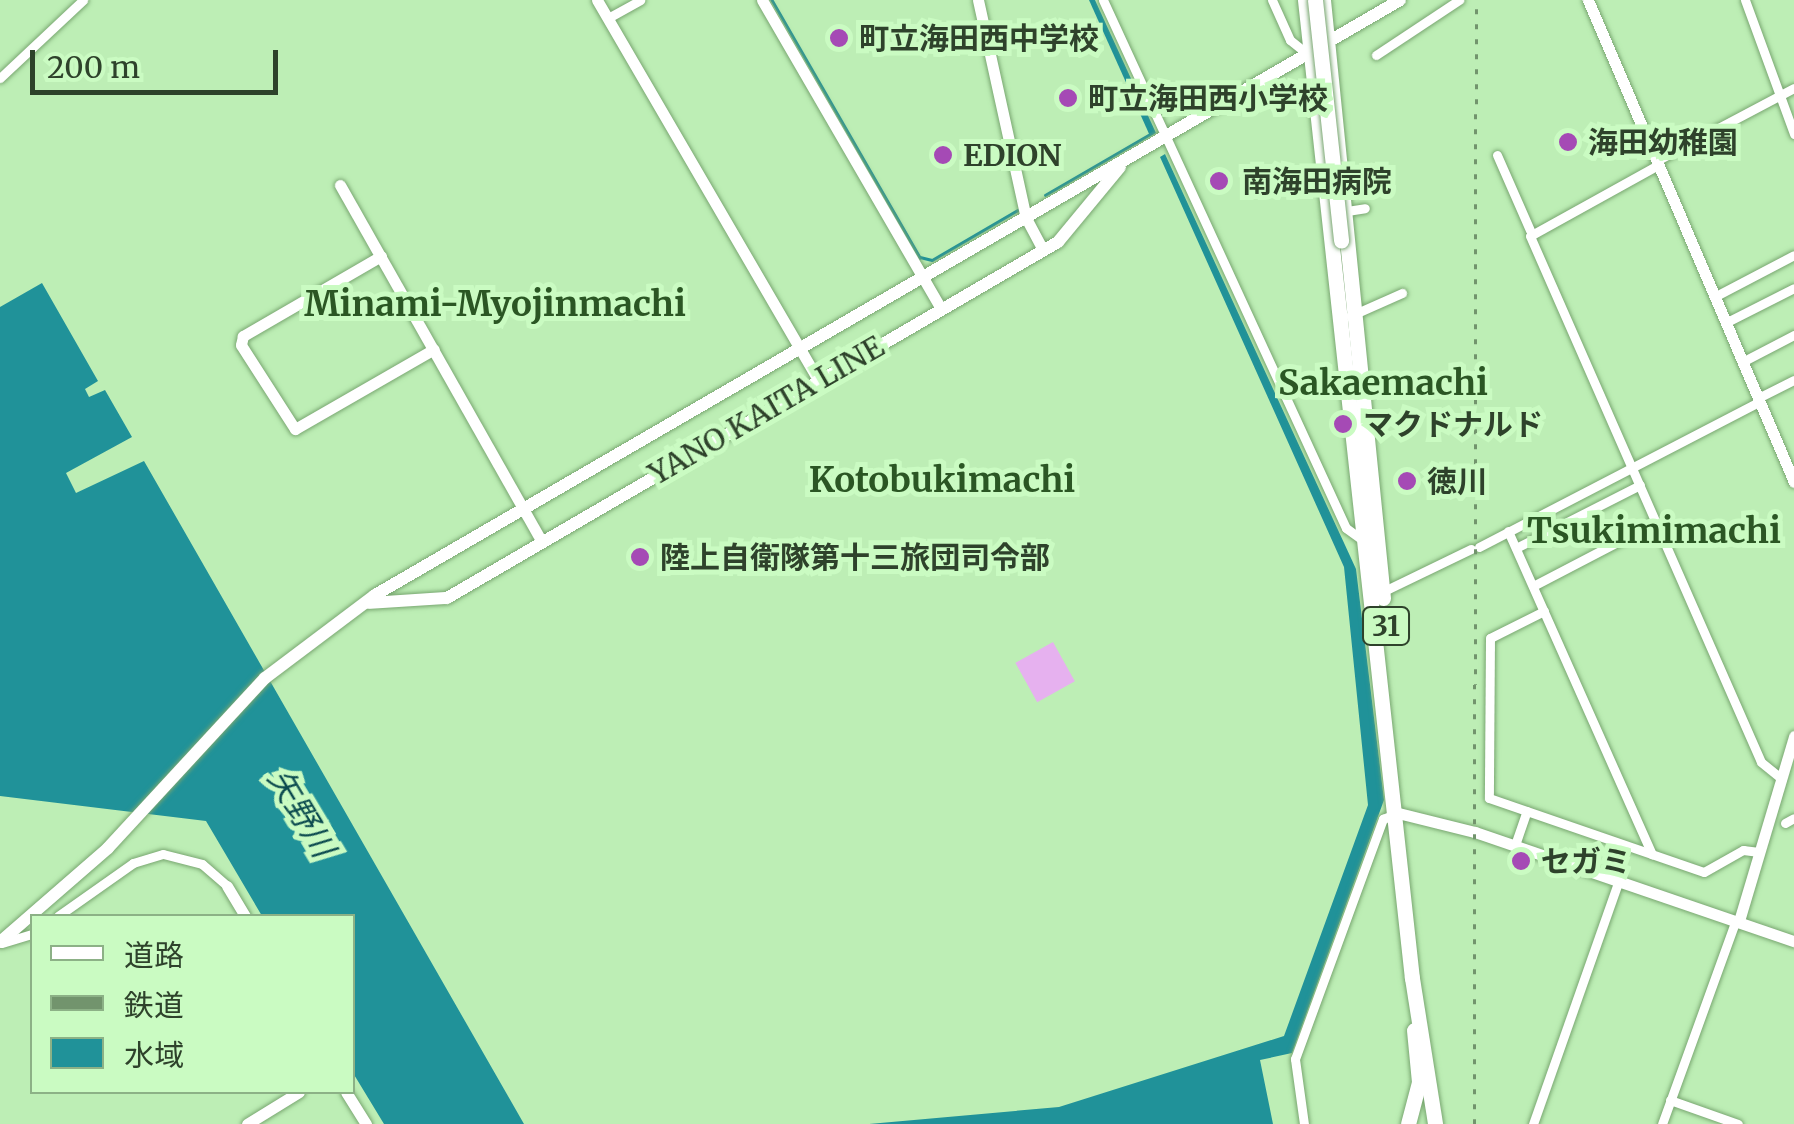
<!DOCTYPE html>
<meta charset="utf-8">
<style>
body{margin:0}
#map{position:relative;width:1794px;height:1124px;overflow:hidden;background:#bdeeb5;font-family:Merriweather,"Noto Sans JP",serif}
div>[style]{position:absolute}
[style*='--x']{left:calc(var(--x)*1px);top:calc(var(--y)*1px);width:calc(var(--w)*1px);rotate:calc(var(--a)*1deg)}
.green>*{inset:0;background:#e6b1ef;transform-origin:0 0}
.water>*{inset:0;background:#209299}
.stream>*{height:2.5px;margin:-1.25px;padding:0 1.25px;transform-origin:1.25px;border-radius:1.25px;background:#209299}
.roads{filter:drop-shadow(0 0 2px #79a771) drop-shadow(0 0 2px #79a771)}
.minor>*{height:9px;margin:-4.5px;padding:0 4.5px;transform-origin:4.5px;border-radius:4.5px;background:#fff}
.tertiary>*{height:11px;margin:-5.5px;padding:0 5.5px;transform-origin:5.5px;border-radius:5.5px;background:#fff}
.secondary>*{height:12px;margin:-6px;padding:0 6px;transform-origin:6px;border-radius:6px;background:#fff}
.primary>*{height:15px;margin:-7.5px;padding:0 7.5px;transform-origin:7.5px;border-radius:7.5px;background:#fff}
.trunk>*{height:15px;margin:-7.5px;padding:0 7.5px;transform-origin:7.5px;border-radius:7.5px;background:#fff}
.rail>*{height:2.5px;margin-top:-1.25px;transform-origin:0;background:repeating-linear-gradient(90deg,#72946d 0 5px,transparent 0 15px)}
.bridges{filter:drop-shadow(0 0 2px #79a771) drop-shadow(0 0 2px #79a771)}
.trunk-bridge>*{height:15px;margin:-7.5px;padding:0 7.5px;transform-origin:7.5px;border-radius:7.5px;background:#fff}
.dots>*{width:28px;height:28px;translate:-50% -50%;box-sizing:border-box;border:5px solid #cafbc2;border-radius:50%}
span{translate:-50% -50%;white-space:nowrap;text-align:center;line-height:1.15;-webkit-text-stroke:10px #cafbc2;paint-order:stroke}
.shield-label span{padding:2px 8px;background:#cafbc2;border:2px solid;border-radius:8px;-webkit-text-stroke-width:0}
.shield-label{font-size:28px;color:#2e422b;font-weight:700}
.poi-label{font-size:30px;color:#2e422b;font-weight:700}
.left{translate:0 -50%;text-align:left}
.street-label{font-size:30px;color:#2e422b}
.water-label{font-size:32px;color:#0c4b4f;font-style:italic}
.quarter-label{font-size:35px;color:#2b5624;font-weight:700}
.legend{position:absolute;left:30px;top:914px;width:325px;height:180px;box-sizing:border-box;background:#cafbc2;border:2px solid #8cb186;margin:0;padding:12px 18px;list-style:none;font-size:30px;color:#2e422b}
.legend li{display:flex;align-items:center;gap:20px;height:50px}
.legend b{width:50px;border:2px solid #8cb186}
.scale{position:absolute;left:30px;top:50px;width:248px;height:45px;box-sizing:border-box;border:5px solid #2e422b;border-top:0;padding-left:12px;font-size:30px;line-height:35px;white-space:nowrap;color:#2e422b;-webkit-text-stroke:8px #cafbc2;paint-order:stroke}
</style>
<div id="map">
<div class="green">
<i style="left:1053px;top:642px;width:45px;height:43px;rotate:61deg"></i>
</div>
<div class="water">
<i style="clip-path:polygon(1089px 0,1095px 0,1156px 133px,1150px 136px)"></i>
<i style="clip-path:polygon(1165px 154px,1356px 569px,1384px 800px,1292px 1053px,1260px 1060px,1273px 1124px,869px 1124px,1059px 1107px,1284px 1036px,1368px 805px,1344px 567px,1160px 157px)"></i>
<i style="clip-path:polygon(42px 283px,98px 381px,85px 389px,89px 397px,105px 390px,132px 437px,66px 473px,76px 493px,144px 461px,524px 1124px,384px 1124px,353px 1073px,352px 916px,262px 916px,206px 821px,0 796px,0 307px)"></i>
</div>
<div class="stream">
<i style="--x:772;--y:0;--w:297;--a:60.1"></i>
<i style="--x:920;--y:257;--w:12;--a:14"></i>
<i style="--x:932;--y:260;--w:99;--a:-30.2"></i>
<i style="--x:1045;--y:195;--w:124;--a:-30.1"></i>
</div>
<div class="roads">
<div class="minor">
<i style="--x:1103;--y:0;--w:581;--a:65.29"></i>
<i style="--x:1346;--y:528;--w:24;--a:36"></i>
<i style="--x:1272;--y:0;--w:44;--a:65.8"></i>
<i style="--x:1290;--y:40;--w:22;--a:39"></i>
<i style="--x:1745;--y:0;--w:143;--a:69.9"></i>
<i style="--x:608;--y:18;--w:37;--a:-29"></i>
<i style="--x:1376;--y:55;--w:100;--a:-33.5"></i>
<i style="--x:0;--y:78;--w:114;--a:-43.2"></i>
<i style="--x:1497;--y:155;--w:82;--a:66.3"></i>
<i style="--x:1656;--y:161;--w:156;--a:-27.9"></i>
<i style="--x:1658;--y:165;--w:146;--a:151"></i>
<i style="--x:1530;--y:236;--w:574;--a:66.29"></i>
<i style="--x:1761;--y:762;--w:26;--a:39"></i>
<i style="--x:1347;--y:211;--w:18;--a:-9"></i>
<i style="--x:1714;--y:297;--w:90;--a:-27.7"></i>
<i style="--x:1350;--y:316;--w:57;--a:-23.9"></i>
<i style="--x:1725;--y:323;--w:77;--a:-26.9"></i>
<i style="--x:1742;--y:362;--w:59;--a:-27.4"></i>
<i style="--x:1758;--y:398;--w:40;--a:-26.6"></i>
<i style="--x:1508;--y:531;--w:354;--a:66"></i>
<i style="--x:1479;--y:547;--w:315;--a:-27.4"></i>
<i style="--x:1516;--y:548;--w:139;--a:-26.9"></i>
<i style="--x:1533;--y:586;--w:139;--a:-27.5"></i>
<i style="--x:1382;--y:592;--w:99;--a:-25.8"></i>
<i style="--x:1544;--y:611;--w:60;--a:153.4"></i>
<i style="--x:1490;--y:638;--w:160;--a:90.4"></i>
<i style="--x:1489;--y:798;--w:227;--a:19"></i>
<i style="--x:1704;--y:872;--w:45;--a:-29.4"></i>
<i style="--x:1743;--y:850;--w:16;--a:7"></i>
<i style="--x:1785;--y:823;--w:10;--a:-29"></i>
<i style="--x:1515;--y:845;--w:36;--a:-71"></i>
<i style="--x:58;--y:916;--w:92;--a:-35.2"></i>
<i style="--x:133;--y:863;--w:31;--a:-17"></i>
<i style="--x:163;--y:854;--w:40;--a:14.4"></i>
<i style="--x:202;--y:864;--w:33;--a:41"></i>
<i style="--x:2;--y:943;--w:31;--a:-17"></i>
<i style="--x:1670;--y:1100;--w:72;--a:19.4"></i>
<i style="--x:1304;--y:1124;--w:66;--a:-97.9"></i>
<i style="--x:1295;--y:1059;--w:256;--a:-69.9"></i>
<i style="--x:1383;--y:819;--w:15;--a:-23"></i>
<i style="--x:1533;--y:1124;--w:259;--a:-70.6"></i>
<i style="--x:1662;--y:1124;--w:217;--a:-70.1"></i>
</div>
<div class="tertiary">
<i style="--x:597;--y:0;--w:440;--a:59.8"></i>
<i style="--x:762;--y:0;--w:357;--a:59.9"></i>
<i style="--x:978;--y:0;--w:223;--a:77.6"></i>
<i style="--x:1026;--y:218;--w:36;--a:62"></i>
<i style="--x:1588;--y:0;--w:524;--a:66.86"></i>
<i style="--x:340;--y:185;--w:408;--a:60.5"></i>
<i style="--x:381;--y:256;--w:160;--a:149.9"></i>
<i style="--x:243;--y:336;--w:9;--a:103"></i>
<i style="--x:241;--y:345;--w:100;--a:57.3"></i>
<i style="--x:295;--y:429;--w:160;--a:-29.9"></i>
<i style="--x:1398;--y:813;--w:79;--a:13.9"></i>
<i style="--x:1475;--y:832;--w:337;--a:18.9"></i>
<i style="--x:227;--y:886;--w:35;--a:59"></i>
<i style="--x:1739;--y:921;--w:193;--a:-73.4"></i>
<i style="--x:346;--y:1092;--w:38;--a:58"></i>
<i style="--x:247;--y:1124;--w:61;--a:-31.6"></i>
</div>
<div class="secondary">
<i style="--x:369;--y:603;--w:78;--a:-3.7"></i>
<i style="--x:447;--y:598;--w:707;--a:-30.23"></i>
<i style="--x:1058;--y:242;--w:97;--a:-50.4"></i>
<i style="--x:0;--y:942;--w:143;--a:-41"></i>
<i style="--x:108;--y:848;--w:231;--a:-47.3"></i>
<i style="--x:265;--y:678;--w:138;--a:-37"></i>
<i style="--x:375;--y:595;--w:1185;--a:-30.13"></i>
</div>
<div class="primary">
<i style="--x:1408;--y:1124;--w:43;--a:-75.3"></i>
<i style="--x:1419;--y:1082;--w:52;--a:-95.5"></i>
</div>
<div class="trunk">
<i style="--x:1305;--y:0;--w:984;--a:83.76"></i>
<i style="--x:1412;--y:978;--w:148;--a:81"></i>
<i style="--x:1323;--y:0;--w:601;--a:84.27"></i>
</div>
</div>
<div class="rail">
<i style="--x:1474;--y:1124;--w:1124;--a:-89.9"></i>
</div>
<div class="bridges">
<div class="trunk-bridge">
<i style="--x:1315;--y:0;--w:242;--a:83.8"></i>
</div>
</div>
<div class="dots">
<i style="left:839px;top:38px;background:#a54ab5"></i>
<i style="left:1068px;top:98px;background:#a54ab5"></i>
<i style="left:1568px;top:142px;background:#a54ab5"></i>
<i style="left:943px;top:155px;background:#a54ab5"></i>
<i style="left:1219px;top:181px;background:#a54ab5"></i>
<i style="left:1343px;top:424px;background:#a54ab5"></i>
<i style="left:1407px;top:481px;background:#a54ab5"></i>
<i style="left:640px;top:557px;background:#a54ab5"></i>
<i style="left:1521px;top:861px;background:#a54ab5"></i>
</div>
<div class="shield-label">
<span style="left:1386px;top:626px">31</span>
</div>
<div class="poi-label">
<span class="left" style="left:859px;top:38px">町立海田西中学校</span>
<span class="left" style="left:1088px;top:98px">町立海田西小学校</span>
<span class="left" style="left:1588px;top:142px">海田幼稚園</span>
<span class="left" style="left:963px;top:155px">EDION</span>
<span class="left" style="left:1242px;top:181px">南海田病院</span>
<span class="left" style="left:1363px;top:424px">マクドナルド</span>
<span class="left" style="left:1427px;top:481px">徳川</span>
<span class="left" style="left:660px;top:557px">陸上自衛隊第十三旅団司令部</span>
<span class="left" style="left:1541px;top:861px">セガミ</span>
</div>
<div class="street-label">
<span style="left:766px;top:410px;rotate:-30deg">YANO KAITA LINE</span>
</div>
<div class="water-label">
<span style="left:301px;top:813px;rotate:59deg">矢野川</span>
</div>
<div class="quarter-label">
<span style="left:495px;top:304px">Minami-Myojinmachi</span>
<span style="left:1383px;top:383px">Sakaemachi</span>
<span style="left:942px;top:480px">Kotobukimachi</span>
<span style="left:1654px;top:531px">Tsukimimachi</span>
</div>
<ul class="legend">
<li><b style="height:12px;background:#fff"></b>道路</li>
<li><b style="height:12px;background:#72946d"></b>鉄道</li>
<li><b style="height:28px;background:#209299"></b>水域</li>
</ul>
<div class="scale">200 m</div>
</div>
